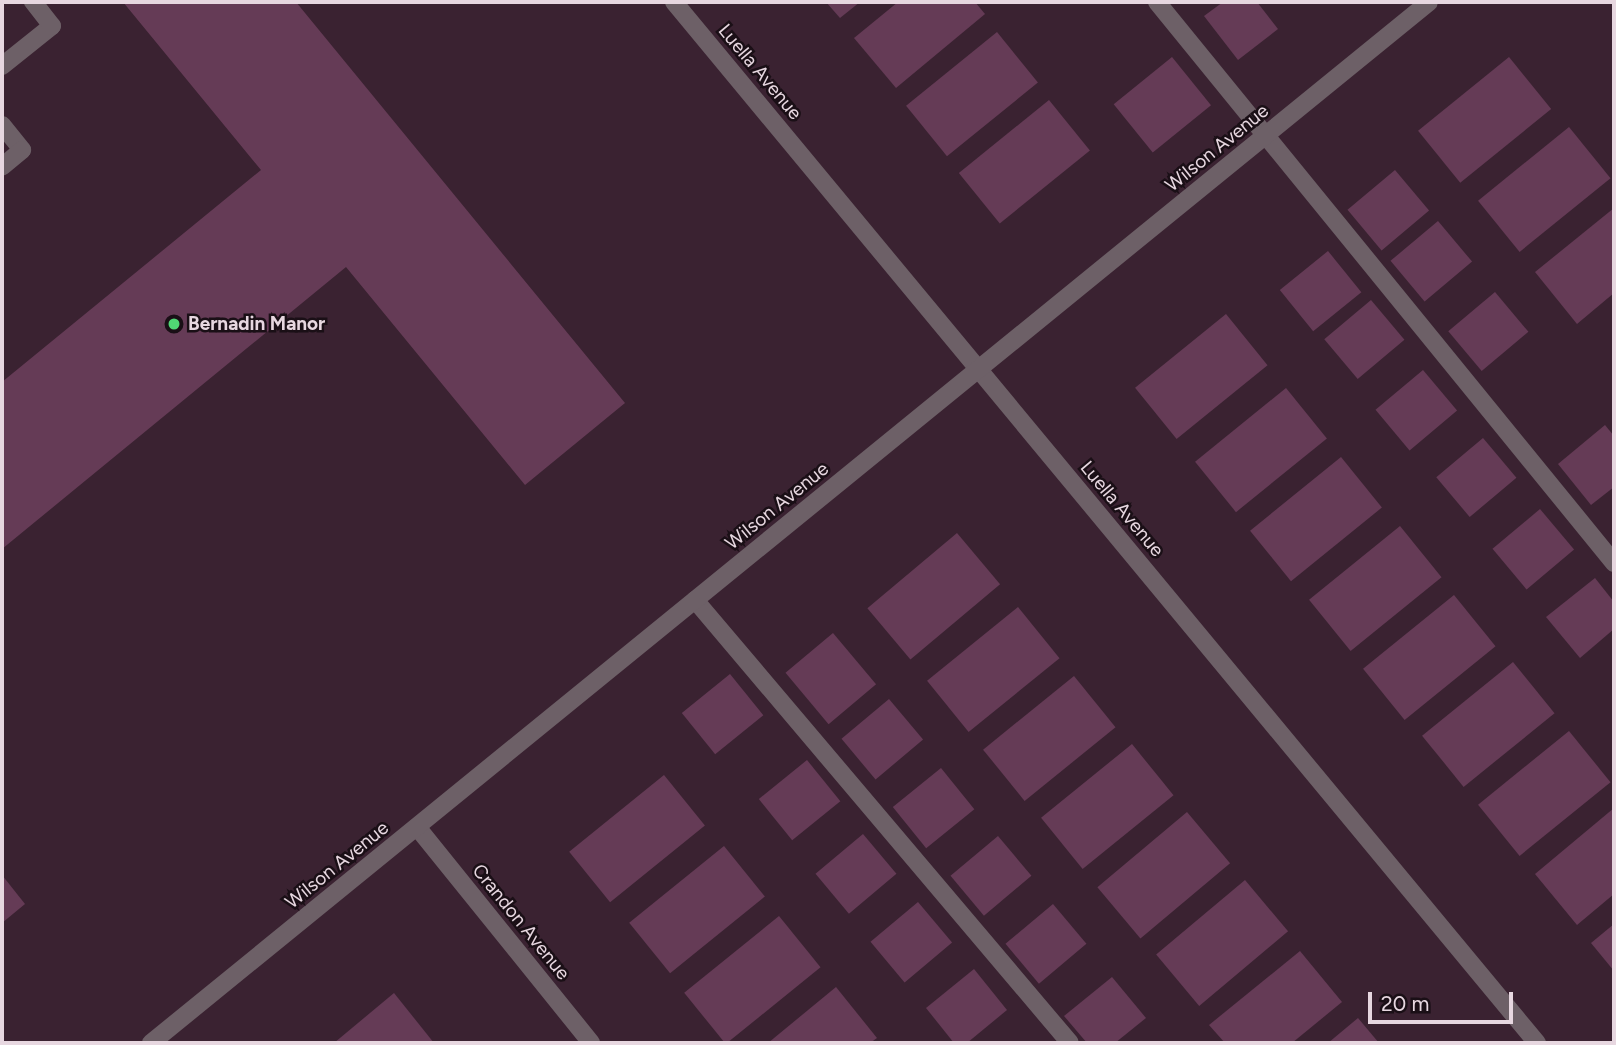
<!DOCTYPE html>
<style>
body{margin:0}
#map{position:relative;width:1616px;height:1045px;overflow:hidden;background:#3a2231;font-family:Figtree,sans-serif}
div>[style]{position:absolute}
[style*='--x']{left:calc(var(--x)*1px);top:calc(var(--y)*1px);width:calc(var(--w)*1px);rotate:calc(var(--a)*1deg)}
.building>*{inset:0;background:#653b56;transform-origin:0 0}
.lane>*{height:18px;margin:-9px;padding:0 9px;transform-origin:9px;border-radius:9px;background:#6d6067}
.street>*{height:18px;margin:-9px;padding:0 9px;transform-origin:9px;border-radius:9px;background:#6d6067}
.dots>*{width:19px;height:19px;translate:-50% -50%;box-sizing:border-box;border:4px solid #1a0f16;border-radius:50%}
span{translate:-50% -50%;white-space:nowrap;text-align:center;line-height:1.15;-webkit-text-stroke:5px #1a0f16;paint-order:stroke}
.street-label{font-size:19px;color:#e7d7e0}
.poi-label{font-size:19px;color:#e7d7e0;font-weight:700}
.left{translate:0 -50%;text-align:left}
.frame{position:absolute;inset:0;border:4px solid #e7d7e0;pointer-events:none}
.scale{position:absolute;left:1368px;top:992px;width:145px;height:32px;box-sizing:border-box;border:4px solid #e7d7e0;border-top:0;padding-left:9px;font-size:21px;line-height:24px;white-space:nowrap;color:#e7d7e0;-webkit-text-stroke:5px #1a0f16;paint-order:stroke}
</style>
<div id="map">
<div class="building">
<i style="clip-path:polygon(123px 2px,296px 2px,625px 403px,525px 485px,346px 267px,2px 549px,2px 382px,261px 170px)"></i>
<i style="clip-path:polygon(826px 2px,860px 2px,840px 18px)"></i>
<i style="clip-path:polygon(898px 2px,975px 2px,985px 14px,896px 88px,854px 38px)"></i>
<i style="clip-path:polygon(1223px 2px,1257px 2px,1278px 29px,1238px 60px,1204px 16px)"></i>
<i style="left:997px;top:32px;width:65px;height:117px;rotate:51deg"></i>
<i style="left:1172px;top:57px;width:62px;height:75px;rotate:51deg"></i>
<i style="left:1509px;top:57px;width:67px;height:117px;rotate:51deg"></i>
<i style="left:1049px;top:100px;width:65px;height:116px;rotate:51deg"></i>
<i style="left:1569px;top:127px;width:66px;height:117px;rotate:51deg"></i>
<i style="left:1395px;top:170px;width:53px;height:62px;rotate:50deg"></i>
<i style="clip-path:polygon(1614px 208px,1614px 293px,1577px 324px,1535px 272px)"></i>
<i style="left:1438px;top:221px;width:53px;height:62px;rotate:50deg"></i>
<i style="left:1328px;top:251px;width:53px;height:62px;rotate:51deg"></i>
<i style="left:1495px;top:292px;width:52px;height:61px;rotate:50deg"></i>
<i style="left:1371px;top:300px;width:52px;height:61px;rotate:50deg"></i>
<i style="left:1226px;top:314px;width:66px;height:117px;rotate:51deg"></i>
<i style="left:1423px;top:370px;width:53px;height:62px;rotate:50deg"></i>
<i style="left:1286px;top:388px;width:65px;height:117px;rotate:51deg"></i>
<i style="clip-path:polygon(1605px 425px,1614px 436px,1614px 487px,1591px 505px,1558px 464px)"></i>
<i style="left:1483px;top:438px;width:52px;height:61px;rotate:50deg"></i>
<i style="left:1341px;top:457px;width:65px;height:117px;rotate:51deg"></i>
<i style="left:1540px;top:509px;width:53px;height:62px;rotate:50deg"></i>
<i style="left:1400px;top:526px;width:66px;height:117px;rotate:51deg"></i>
<i style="left:957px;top:533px;width:67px;height:117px;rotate:50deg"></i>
<i style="clip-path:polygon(1595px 578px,1614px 602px,1614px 629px,1580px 658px,1546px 617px)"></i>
<i style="left:1454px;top:595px;width:66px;height:117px;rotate:51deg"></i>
<i style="left:1018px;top:607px;width:66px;height:117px;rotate:51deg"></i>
<i style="left:833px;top:633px;width:67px;height:62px;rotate:50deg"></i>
<i style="left:1513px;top:662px;width:66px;height:117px;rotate:51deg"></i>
<i style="left:730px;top:674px;width:53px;height:62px;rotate:51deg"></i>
<i style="left:1074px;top:676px;width:66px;height:117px;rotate:51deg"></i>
<i style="left:889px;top:699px;width:53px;height:62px;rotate:50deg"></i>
<i style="left:1569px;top:731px;width:66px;height:117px;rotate:51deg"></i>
<i style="left:1132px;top:744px;width:66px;height:117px;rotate:51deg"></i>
<i style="left:807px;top:760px;width:53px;height:62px;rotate:51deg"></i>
<i style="left:941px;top:768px;width:53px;height:62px;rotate:51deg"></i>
<i style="left:664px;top:775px;width:65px;height:122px;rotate:51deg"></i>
<i style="clip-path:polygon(1614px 808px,1614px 894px,1577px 925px,1535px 874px)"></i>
<i style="left:1187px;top:812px;width:67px;height:117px;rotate:50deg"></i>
<i style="left:863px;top:834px;width:52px;height:62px;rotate:50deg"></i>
<i style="left:998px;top:836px;width:52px;height:62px;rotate:50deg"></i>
<i style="left:724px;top:846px;width:65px;height:122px;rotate:51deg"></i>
<i style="clip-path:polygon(2px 875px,25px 904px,2px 923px)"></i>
<i style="left:1245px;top:880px;width:67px;height:116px;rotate:50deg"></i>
<i style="left:918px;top:902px;width:53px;height:62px;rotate:50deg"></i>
<i style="left:1053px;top:904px;width:52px;height:62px;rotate:50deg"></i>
<i style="left:779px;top:916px;width:66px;height:122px;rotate:51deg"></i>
<i style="clip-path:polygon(1614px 924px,1614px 971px,1591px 943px)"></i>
<i style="clip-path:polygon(1300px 951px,1342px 1002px,1292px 1043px,1225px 1043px,1209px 1025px)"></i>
<i style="clip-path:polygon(974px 969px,1007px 1010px,967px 1043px,954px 1043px,926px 1008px)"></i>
<i style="clip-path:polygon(1112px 977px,1146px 1018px,1115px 1043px,1087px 1043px,1064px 1016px)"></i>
<i style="clip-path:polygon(836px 987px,877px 1038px,870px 1043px,768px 1043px)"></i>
<i style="clip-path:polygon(394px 993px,434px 1043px,334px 1043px)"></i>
<i style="clip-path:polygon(1358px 1018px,1379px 1043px,1328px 1043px)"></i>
</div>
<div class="lane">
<i style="--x:1157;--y:2;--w:724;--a:50.83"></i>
<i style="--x:2;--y:66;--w:64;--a:-38.7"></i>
<i style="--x:52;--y:26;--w:31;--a:-128"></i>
<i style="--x:2;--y:125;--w:32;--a:51"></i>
<i style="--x:22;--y:150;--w:26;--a:140"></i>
<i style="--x:695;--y:600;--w:580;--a:49.75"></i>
</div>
<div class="street">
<i style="--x:674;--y:2;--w:1352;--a:50.34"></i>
<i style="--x:417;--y:827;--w:277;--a:51.1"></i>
<i style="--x:151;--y:1043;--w:1648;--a:-39.16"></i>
</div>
<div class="dots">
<i style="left:174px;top:324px;background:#50d674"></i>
</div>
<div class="street-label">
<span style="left:760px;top:72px;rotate:50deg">Luella Avenue</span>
<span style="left:1217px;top:148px;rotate:-39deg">Wilson Avenue</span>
<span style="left:777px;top:506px;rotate:-39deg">Wilson Avenue</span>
<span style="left:1122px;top:509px;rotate:50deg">Luella Avenue</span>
<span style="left:337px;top:865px;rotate:-39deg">Wilson Avenue</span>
<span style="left:521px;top:922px;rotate:51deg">Crandon Avenue</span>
</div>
<div class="poi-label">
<span class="left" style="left:188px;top:324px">Bernadin Manor</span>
</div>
<div class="frame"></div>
<div class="scale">20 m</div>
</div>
